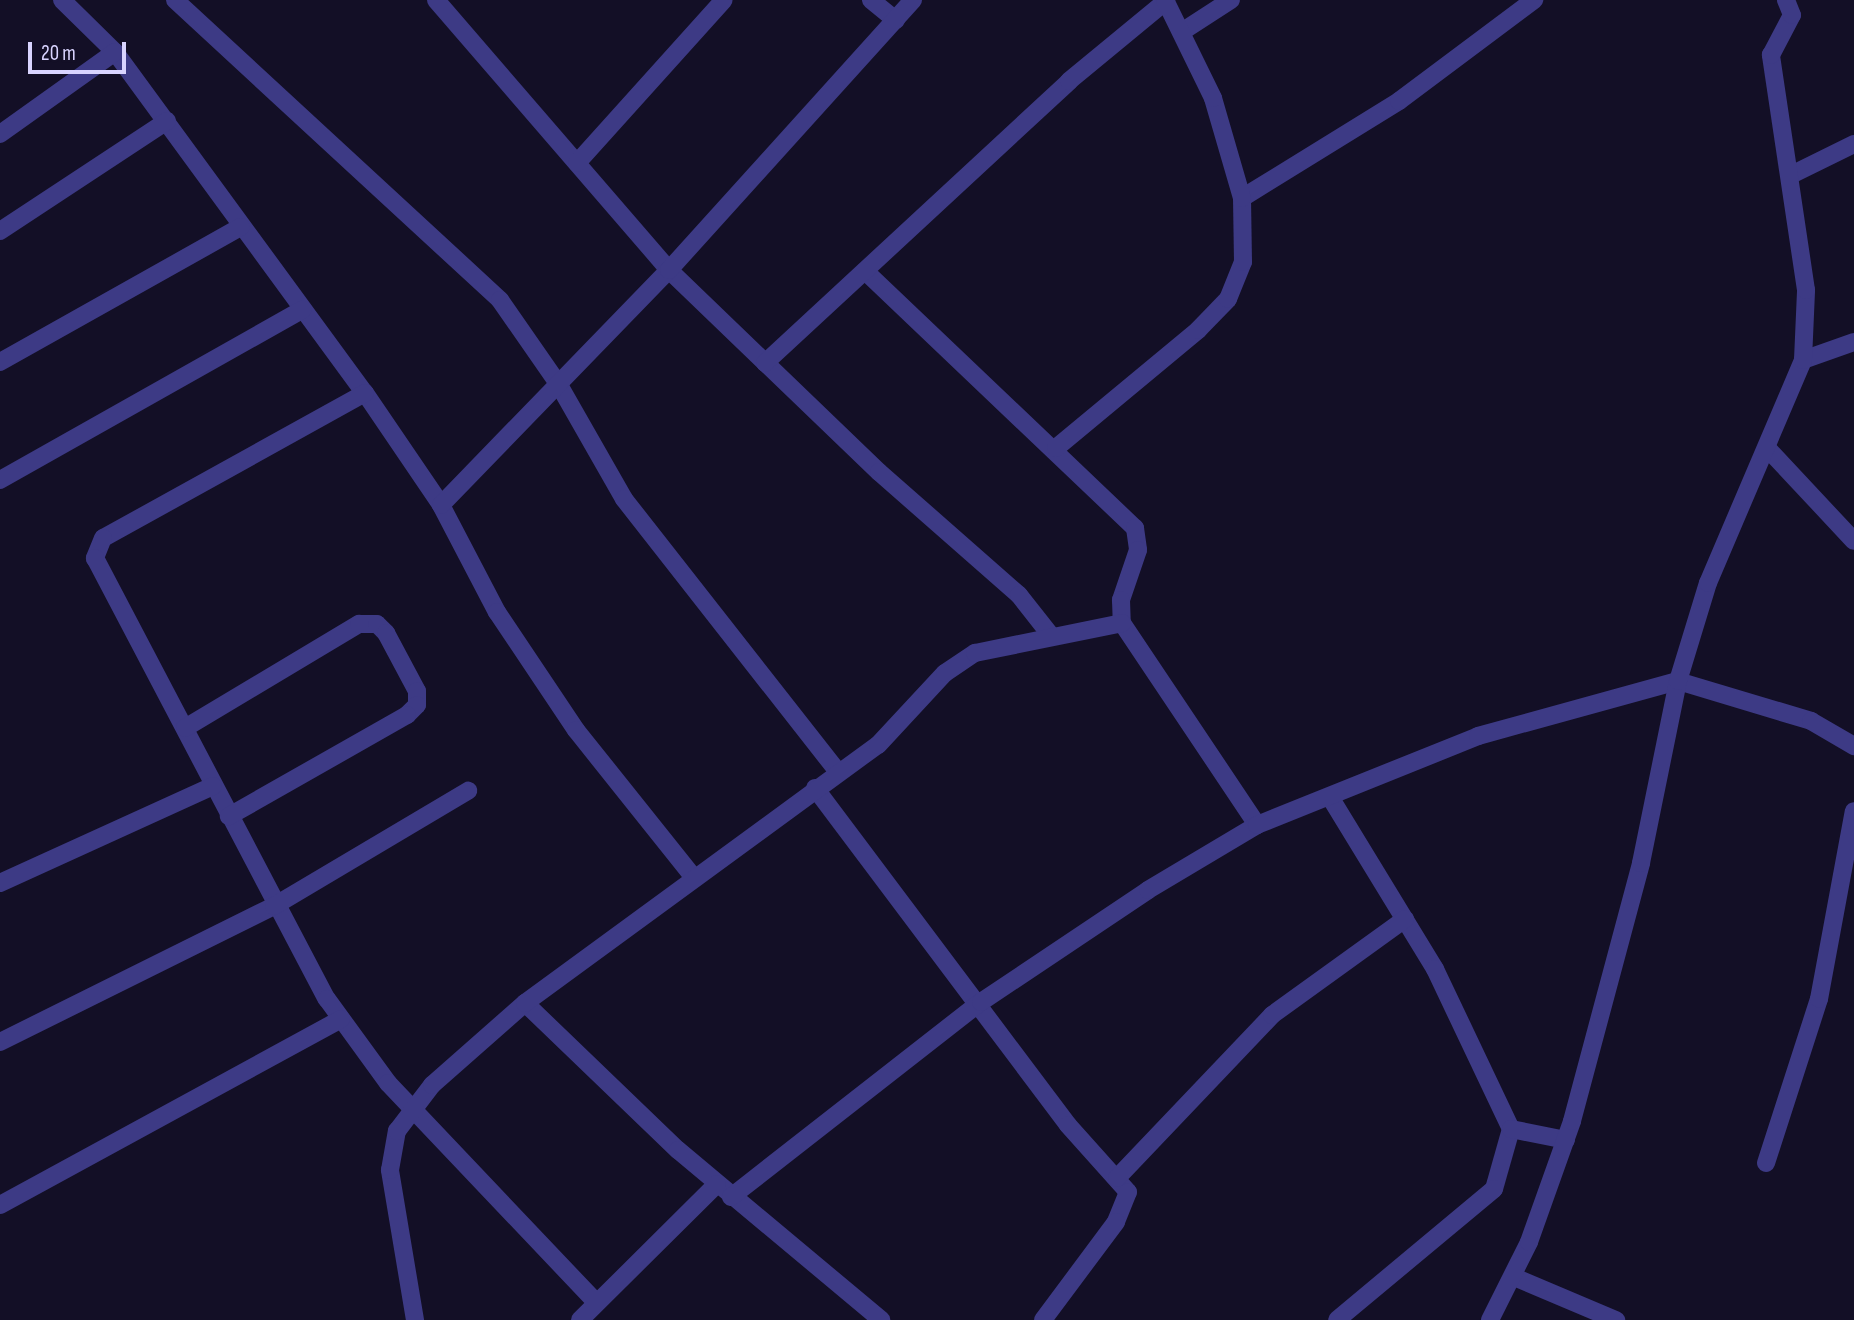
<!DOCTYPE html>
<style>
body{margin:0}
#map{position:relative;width:1854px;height:1320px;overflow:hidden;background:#130f26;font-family:"Sofia Sans Condensed",sans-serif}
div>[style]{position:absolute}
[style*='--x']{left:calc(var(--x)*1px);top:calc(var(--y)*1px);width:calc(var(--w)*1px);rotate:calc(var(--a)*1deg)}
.minor>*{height:18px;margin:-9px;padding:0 9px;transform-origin:9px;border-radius:9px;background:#3d3a85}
span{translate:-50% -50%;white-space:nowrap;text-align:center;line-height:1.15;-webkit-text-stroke:5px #130f26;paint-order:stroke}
.scale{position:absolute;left:28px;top:42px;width:98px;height:32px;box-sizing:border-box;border:4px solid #d9d4ff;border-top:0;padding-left:9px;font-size:21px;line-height:24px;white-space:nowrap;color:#d9d4ff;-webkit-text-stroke:5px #130f26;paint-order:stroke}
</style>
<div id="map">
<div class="minor">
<i style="--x:62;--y:0;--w:74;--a:44.5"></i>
<i style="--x:115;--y:52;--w:423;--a:53.8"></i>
<i style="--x:365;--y:393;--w:135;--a:55.8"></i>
<i style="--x:441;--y:505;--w:121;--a:62.4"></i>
<i style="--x:497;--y:612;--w:142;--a:56.2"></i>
<i style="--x:576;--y:730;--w:189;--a:51.4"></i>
<i style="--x:175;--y:0;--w:442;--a:42.7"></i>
<i style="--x:500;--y:300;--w:103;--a:55.2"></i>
<i style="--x:559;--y:385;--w:131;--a:60.3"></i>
<i style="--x:624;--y:499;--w:347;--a:51.9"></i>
<i style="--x:436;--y:0;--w:357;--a:49.2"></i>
<i style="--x:669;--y:270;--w:291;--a:43.9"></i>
<i style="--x:879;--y:472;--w:186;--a:41.3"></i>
<i style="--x:1019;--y:595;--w:53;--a:51.8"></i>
<i style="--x:871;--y:0;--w:32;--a:39"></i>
<i style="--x:1183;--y:31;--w:57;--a:-32.9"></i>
<i style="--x:0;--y:134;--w:141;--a:-35.5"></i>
<i style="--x:577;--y:163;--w:219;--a:-48"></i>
<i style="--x:1791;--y:175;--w:70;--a:-26.2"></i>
<i style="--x:1242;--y:198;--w:185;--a:-31.7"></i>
<i style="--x:1399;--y:101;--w:169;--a:-36.8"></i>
<i style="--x:0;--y:231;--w:200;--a:-33.4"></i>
<i style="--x:865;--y:271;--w:373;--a:43.6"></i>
<i style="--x:1135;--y:528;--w:22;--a:82"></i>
<i style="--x:1138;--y:550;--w:53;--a:108.8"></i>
<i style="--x:1121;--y:600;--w:23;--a:88"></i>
<i style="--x:1122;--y:623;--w:243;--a:56.2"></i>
<i style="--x:1803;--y:360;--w:54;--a:-19.4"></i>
<i style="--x:0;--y:362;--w:276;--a:-29.3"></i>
<i style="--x:765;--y:363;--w:415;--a:-42.8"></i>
<i style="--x:1069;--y:81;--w:126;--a:-39.5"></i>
<i style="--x:365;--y:393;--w:299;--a:151"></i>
<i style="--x:103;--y:538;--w:22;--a:112"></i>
<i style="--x:95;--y:558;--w:498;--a:62.3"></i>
<i style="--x:327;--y:999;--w:104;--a:54"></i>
<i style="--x:388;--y:1083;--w:303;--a:46.5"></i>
<i style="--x:1056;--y:448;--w:185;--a:-39.7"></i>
<i style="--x:1198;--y:330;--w:43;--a:-45.9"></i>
<i style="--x:1228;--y:299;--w:40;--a:-68"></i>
<i style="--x:1243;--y:262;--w:64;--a:-90.9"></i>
<i style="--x:1242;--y:198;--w:104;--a:-106.2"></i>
<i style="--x:1213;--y:98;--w:109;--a:-116.1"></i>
<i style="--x:1767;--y:448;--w:127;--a:46.9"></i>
<i style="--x:0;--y:480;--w:347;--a:-29.4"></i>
<i style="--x:441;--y:505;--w:327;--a:-45.9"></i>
<i style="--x:669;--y:270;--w:364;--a:-47.9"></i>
<i style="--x:185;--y:728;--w:203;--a:-30.9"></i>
<i style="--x:359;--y:624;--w:18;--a:0"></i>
<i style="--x:377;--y:624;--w:13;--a:45"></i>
<i style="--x:386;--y:633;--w:66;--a:61.9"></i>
<i style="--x:417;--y:691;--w:14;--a:90"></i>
<i style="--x:417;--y:705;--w:14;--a:135"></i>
<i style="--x:407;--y:715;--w:205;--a:150.4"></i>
<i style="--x:815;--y:788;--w:421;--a:53.1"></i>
<i style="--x:1068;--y:1125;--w:90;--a:48.2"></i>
<i style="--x:1128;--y:1192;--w:32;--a:112"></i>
<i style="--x:1116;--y:1222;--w:122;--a:126.7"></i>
<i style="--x:1330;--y:797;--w:202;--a:58.6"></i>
<i style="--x:1435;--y:969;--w:177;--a:64.6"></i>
<i style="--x:1511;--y:1129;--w:62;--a:105.8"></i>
<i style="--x:1494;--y:1189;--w:204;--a:140.2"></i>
<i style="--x:0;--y:883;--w:234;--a:-24.5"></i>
<i style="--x:525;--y:1003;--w:212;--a:43.9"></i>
<i style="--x:678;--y:1150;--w:265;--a:39.9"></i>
<i style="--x:0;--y:1042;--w:306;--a:-26.4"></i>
<i style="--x:274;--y:906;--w:226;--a:-30.7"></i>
<i style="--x:1511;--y:1129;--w:56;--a:11.3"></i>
<i style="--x:1766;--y:1163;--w:172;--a:-72.1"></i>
<i style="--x:1819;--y:999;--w:191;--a:-79.5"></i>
<i style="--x:1117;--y:1178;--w:225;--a:-46.4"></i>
<i style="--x:1272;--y:1015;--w:164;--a:-35.8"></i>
<i style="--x:731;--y:1197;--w:317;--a:-38"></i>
<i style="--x:981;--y:1002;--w:201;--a:-33.8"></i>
<i style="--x:1148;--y:890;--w:127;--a:-30.8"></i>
<i style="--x:1257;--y:825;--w:238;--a:-21.9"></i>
<i style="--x:1478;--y:736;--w:207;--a:-15.4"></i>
<i style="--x:1678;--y:681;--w:139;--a:16.7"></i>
<i style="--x:1811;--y:721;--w:50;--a:30.2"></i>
<i style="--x:0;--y:1205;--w:388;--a:-28.6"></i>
<i style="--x:1514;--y:1277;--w:111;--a:22.9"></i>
<i style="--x:415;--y:1320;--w:152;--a:-99.5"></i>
<i style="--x:390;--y:1170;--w:40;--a:-80"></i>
<i style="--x:397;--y:1131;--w:58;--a:-52.7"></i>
<i style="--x:432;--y:1085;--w:124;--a:-41.4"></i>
<i style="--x:525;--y:1003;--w:437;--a:-36.2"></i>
<i style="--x:878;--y:745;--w:98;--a:-47.1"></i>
<i style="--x:945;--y:673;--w:36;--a:-34"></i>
<i style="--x:975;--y:653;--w:150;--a:-11.5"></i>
<i style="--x:580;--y:1320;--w:193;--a:-44.8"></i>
<i style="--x:1490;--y:1320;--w:87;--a:-63.4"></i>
<i style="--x:1529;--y:1242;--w:128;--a:-70.4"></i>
<i style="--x:1572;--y:1121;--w:267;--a:-75"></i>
<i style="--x:1641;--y:863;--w:186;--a:-78.5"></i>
<i style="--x:1678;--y:681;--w:102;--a:-73"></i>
<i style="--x:1708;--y:583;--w:242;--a:-66.9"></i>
<i style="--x:1803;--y:360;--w:70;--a:-87.5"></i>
<i style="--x:1806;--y:290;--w:238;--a:-98.5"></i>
<i style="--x:1771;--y:55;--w:45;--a:-62.3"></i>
<i style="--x:1792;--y:15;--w:16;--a:-112"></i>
</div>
<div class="scale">20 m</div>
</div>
